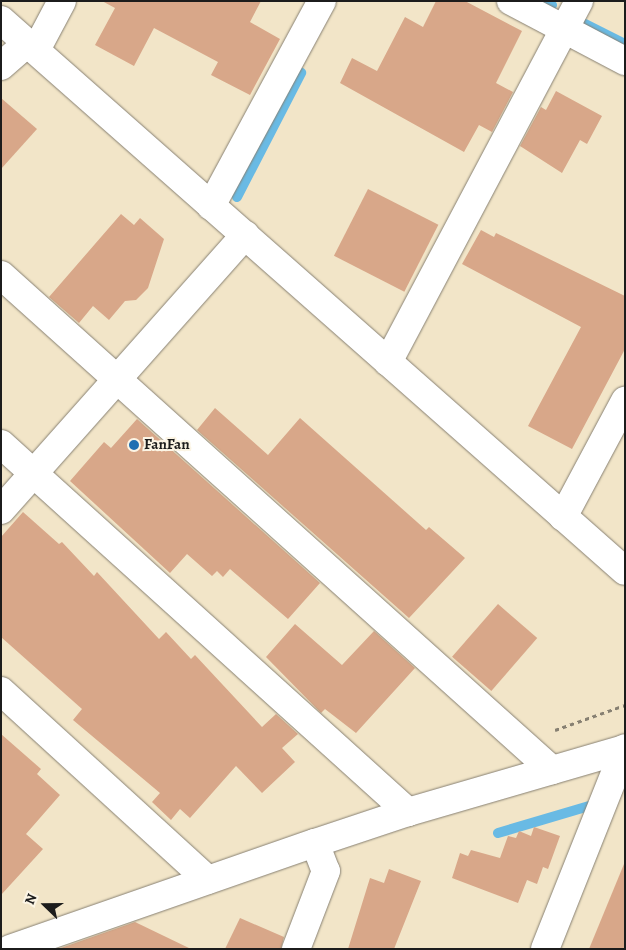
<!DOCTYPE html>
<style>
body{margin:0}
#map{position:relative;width:626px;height:950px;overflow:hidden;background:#f2e5c8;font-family:Alegreya,serif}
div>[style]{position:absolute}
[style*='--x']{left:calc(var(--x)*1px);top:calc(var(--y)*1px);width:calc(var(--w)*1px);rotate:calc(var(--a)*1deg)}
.stream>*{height:10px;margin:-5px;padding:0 5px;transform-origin:5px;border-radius:5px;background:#69bae4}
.building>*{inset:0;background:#d8a789;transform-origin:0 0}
.path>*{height:3px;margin-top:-1.5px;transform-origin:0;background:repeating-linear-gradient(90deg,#878072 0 4px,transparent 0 8px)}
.roads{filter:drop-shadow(0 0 1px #878072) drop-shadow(0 0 1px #878072)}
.minor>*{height:28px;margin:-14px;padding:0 14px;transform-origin:14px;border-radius:14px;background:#fff}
.tertiary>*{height:28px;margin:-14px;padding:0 14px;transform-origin:14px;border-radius:14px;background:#fff}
.dots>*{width:14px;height:14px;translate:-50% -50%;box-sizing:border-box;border:2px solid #fcf5e5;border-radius:50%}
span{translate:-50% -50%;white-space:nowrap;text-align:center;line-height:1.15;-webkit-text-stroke:4px #fcf5e5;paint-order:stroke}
.poi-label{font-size:15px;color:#1c1c1c;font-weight:700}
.left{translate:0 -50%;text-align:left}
.frame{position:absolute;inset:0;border:2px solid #1c1c1c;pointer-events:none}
.north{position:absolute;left:20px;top:880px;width:50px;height:50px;-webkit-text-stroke:4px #fcf5e5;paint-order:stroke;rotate:292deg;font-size:14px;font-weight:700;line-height:20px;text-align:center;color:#1c1c1c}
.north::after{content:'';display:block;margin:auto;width:18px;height:22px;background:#1c1c1c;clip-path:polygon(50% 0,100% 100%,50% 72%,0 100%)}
</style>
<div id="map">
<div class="stream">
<i style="--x:544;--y:1;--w:9;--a:27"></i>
<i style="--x:585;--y:24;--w:45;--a:26.6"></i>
<i style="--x:237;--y:197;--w:140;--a:-62.7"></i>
<i style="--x:498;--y:833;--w:95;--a:-16.5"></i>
</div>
<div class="building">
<i style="clip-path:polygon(102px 1px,261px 1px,250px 22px,280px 39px,250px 95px,211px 75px,218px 62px,154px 28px,134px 66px,95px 45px,115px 8px)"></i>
<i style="clip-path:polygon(436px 1px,465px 1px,522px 31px,496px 83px,513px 92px,492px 132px,479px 125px,464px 152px,340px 83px,352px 58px,377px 71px,405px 17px,423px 27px)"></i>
<i style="clip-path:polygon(556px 91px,602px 116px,587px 144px,580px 140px,562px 173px,520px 146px,541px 107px,546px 110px)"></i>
<i style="clip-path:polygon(1px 98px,37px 129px,1px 169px)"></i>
<i style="left:368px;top:189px;width:79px;height:75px;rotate:27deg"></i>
<i style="clip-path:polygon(121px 214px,134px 225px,140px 218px,164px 239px,148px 288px,136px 300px,125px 301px,109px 320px,93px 306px,79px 323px,49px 297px)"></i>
<i style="clip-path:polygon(481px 230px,494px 237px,496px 233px,625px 296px,625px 349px,572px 449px,528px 426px,581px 327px,462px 264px)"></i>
<i style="clip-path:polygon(215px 408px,268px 455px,300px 418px,426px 530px,429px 527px,465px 558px,409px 618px,197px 430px)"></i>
<i style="clip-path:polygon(137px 419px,320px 583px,288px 619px,230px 569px,223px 577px,217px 571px,212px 576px,187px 554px,170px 573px,70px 481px,104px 442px,111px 448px)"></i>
<i style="clip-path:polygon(23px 512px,59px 544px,62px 542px,94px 576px,97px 572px,159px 639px,166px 632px,191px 659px,195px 655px,262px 727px,276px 714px,298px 734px,282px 748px,295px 762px,262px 793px,236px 766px,190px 818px,180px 809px,171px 820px,152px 802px,160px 793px,73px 720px,82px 709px,1px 637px,1px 537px)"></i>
<i style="left:498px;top:604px;width:52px;height:70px;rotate:41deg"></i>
<i style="clip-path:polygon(295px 624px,342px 665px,374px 631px,415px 668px,356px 733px,325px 709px,321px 713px,266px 657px)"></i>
<i style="clip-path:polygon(1px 734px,41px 769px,37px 774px,60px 795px,26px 834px,43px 849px,1px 895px)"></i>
<i style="clip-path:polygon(534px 827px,560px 836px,548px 869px,543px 867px,537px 884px,527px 880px,518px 903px,452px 878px,460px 853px,468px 856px,471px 850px,500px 858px,508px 836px,516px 838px,519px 831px,531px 836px)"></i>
<i style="clip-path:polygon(624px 864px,625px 949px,589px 949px)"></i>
<i style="clip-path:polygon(389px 869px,421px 881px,394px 949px,348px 949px,370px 878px,384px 883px)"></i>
<i style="clip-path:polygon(240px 918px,284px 937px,281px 949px,225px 949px)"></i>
<i style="clip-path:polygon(135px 922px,191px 949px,58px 949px)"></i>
</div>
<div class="path">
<i style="--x:555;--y:730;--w:74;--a:-19.7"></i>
</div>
<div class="roads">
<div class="minor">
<i style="--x:511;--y:1;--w:129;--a:27.8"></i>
<i style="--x:36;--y:50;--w:55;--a:-62"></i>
<i style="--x:1;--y:66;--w:35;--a:-41"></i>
<i style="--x:211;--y:206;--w:233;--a:-61.6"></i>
<i style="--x:1;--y:275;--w:741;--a:41.94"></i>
<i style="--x:388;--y:362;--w:408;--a:-62.1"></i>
<i style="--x:1;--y:444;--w:549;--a:42.12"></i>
<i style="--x:408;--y:812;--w:98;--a:161.6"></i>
<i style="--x:315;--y:843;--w:30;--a:69"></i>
<i style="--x:326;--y:871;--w:84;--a:111"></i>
<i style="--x:1;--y:510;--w:368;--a:-48.4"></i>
<i style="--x:563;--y:517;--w:132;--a:-61.9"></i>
<i style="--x:1;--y:691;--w:280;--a:42.4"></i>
<i style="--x:408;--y:812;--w:222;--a:-16.2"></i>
<i style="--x:10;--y:949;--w:323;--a:-19.2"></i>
<i style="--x:545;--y:949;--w:216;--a:-68.3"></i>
</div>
<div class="tertiary">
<i style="--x:1;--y:20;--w:832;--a:41.44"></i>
</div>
</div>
<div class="dots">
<i style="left:134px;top:445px;background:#1f6fb2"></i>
</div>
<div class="poi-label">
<span class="left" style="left:144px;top:445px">FanFan</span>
</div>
<div class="frame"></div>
<div class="north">N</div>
</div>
